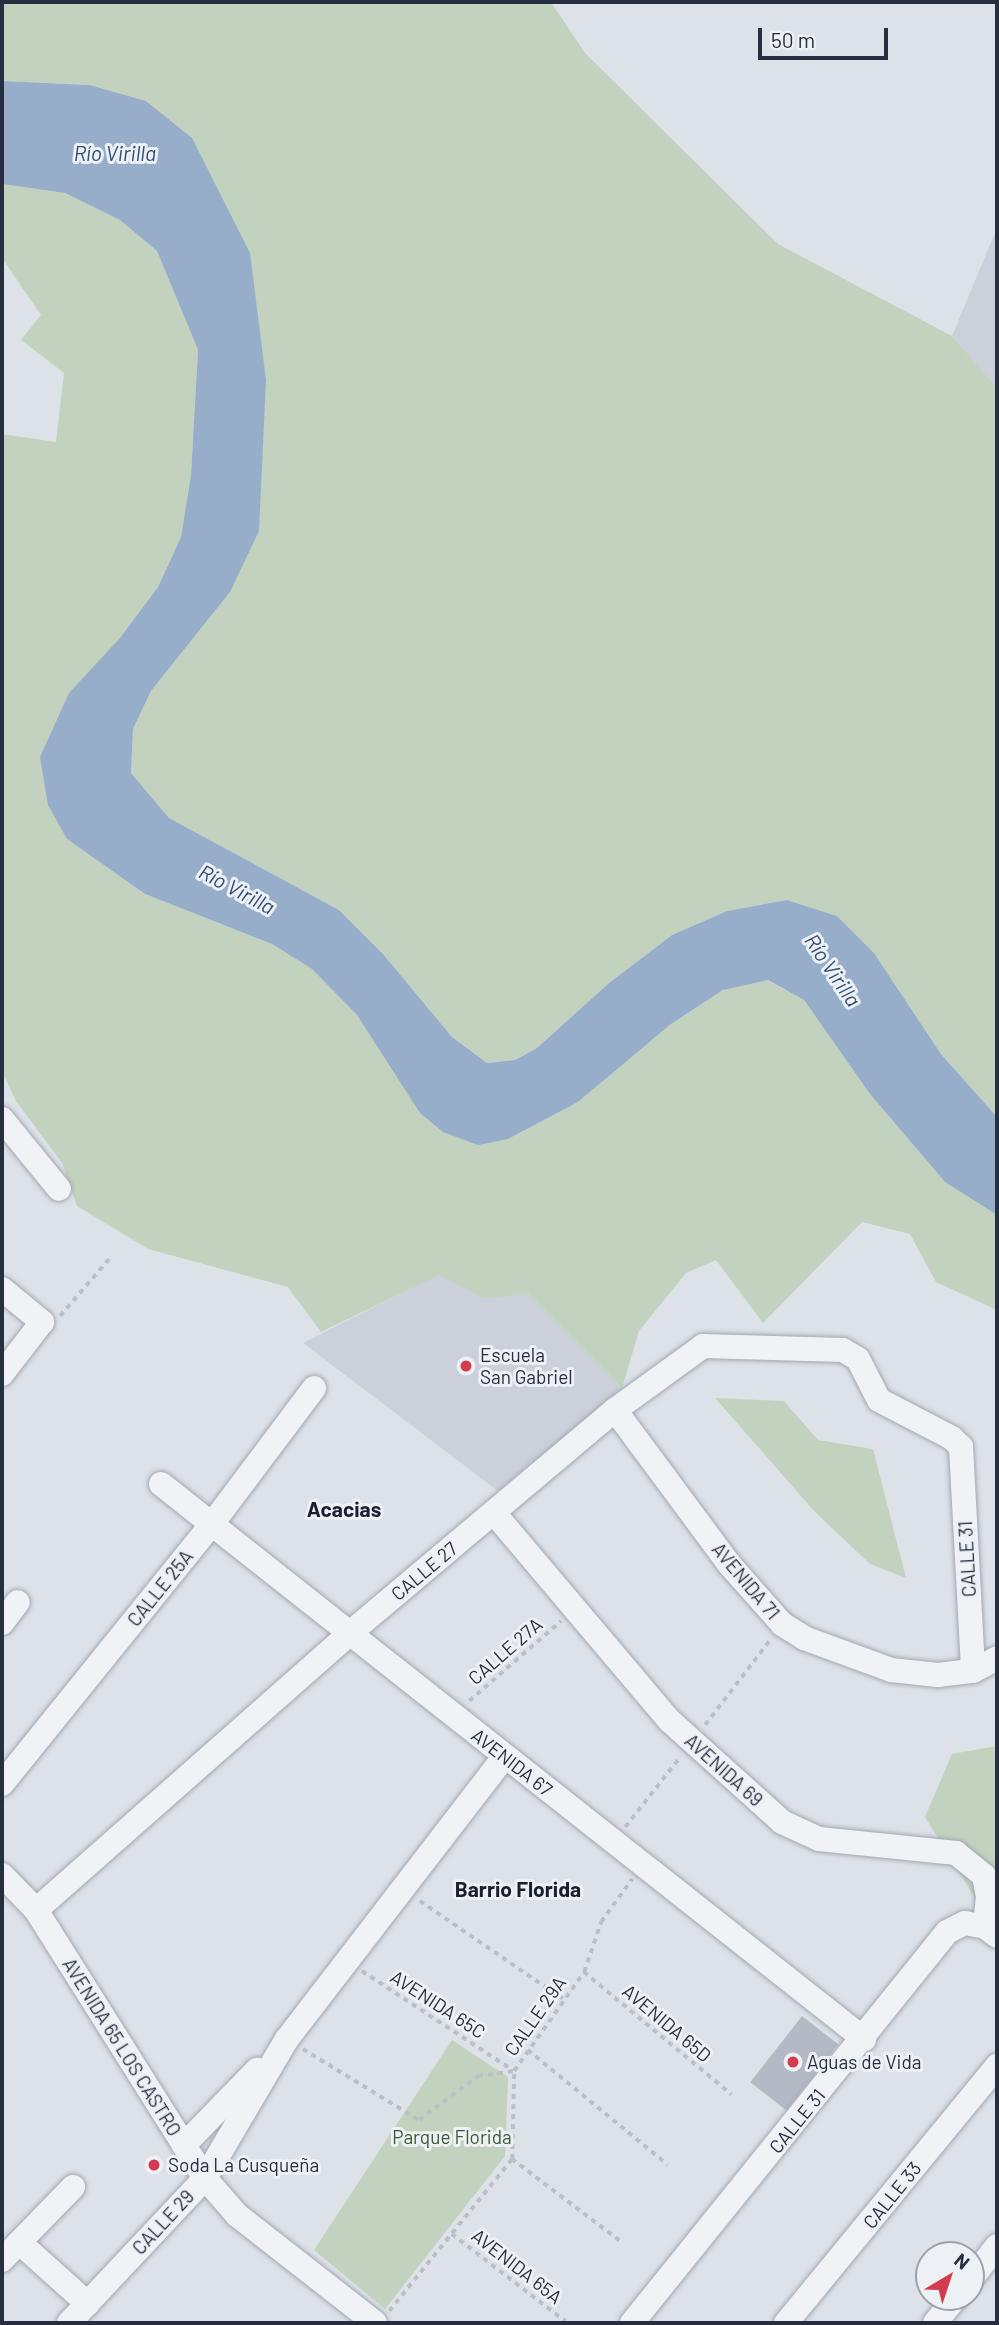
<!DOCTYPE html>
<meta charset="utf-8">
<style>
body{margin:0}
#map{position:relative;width:999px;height:2325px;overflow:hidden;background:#dde1e8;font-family:Barlow,sans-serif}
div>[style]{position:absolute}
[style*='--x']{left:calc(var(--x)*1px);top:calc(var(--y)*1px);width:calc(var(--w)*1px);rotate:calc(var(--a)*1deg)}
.built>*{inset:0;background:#cbd0da}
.green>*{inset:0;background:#c3d2be}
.water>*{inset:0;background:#96aeca}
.building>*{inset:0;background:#b4bac5;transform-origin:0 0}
.path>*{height:3.5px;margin-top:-1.75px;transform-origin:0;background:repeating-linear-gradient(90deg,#bbbfc6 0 5px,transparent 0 10px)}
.roads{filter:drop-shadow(0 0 2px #a2a8b2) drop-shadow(0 0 2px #a2a8b2)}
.minor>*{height:24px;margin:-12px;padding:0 12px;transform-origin:12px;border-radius:12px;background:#f0f2f6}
.dots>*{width:19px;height:19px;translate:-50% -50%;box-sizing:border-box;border:4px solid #edf0f5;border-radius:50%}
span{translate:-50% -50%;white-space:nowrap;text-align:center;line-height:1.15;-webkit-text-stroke:6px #edf0f5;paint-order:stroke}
.poi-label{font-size:19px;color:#262e3f}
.left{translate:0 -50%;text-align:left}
.street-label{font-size:19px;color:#262e3f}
.park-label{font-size:19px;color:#395b33}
.water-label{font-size:21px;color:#2f4c75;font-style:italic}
.neighbourhood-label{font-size:21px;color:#192030;font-weight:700}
.frame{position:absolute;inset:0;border:4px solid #262e3f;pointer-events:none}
.north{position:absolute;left:915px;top:2241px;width:70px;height:70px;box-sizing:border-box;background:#edf0f5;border:2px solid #9da2ac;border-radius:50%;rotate:39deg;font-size:19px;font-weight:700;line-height:28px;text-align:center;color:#262e3f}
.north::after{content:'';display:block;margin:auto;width:24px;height:32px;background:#d33c4e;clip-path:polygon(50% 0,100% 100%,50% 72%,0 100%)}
.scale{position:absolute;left:758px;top:28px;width:130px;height:32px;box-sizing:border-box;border:4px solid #262e3f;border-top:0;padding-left:9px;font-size:21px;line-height:24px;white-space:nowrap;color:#262e3f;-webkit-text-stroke:5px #edf0f5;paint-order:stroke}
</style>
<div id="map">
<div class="built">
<i style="clip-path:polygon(997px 228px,997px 387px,952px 336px)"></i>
<i style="clip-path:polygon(439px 1274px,483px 1299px,528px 1294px,622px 1388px,498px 1491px,303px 1343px)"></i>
</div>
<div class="green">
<i style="clip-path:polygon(2px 2px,551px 2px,585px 53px,778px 244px,952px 336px,997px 387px,997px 1117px,941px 1054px,874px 953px,837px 916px,787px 900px,727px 911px,672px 935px,609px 983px,537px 1048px,515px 1060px,487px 1063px,452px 1037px,383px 954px,339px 910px,169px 818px,131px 773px,133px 729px,151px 691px,230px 592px,266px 380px,89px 85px,2px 81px)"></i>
<i style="clip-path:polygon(2px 184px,65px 193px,120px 220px,157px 251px,198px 350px,191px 475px,181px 537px,158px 587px,120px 638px,67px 839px,145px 894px,272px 944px,312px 969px,357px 1015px,387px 1060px,508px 1139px,578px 1102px,671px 1024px,723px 990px,767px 980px,804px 1000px,870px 1094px,945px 1182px,997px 1215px,997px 1310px,936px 1282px,910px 1234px,862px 1222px,763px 1323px,716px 1260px,686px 1273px,639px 1331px,622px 1388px,528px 1294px,483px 1299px,439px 1275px,321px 1332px,288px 1287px,148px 1249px,77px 1206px,62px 1163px,16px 1101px,2px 1071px,2px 434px,56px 442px,64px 373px,21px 340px,41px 315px,2px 258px)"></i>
<i style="clip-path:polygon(715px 1398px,784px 1401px,818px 1440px,873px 1449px,906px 1578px,870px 1564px,815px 1512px)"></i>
<i style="clip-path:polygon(997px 1746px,997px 1918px,980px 1906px,925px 1817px,952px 1754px)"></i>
<i style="clip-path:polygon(452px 2040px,508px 2077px,505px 2156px,385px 2309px,314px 2250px)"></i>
</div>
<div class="water">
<i style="clip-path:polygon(2px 81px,89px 85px,146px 101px,192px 138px,250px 253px,266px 380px,259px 531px,230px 592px,151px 691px,133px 729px,131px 773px,169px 818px,339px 910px,383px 954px,452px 1037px,487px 1063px,515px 1060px,537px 1048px,609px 983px,672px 935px,727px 911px,787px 900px,837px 916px,874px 953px,941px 1054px,997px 1117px,997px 1215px,945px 1182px,870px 1094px,804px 1000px,768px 980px,723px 990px,671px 1024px,578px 1102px,508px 1139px,478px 1145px,443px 1132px,420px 1113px,357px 1015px,312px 969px,272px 944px,145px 894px,67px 839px,48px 805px,40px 757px,69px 693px,120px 638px,158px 587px,181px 537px,191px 475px,198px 350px,157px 251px,120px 220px,65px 193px,2px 184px)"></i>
</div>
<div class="building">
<i style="left:802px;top:2016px;width:46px;height:84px;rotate:38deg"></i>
</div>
<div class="path">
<i style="--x:60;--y:1316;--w:75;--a:-49.3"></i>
<i style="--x:469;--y:1701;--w:122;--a:-41"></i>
<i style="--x:705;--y:1725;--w:107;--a:-52.6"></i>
<i style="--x:625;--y:1827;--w:90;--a:-51.7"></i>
<i style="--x:420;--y:1901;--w:173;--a:34.4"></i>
<i style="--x:362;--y:1971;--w:181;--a:33.3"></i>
<i style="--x:584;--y:1972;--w:192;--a:39.7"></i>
<i style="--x:303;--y:2049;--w:136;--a:31.5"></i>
<i style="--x:419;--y:2120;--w:74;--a:-36.7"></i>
<i style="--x:478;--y:2076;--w:36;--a:-8"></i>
<i style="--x:528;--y:2050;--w:181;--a:39.4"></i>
<i style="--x:512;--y:2159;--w:139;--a:37.1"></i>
<i style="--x:452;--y:2234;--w:143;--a:37.6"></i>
<i style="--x:389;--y:2311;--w:196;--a:-51"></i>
<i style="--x:512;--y:2159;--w:88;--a:-88.7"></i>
<i style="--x:514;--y:2071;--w:121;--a:-54.7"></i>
<i style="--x:584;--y:1972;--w:53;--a:-71.2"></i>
<i style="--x:601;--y:1922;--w:53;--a:-54.2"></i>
</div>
<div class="roads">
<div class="minor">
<i style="--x:2;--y:1119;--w:90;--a:50.8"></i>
<i style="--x:2;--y:1289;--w:52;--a:39.5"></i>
<i style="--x:42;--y:1322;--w:66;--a:127.6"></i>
<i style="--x:615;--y:1410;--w:192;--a:53.5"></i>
<i style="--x:729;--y:1564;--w:80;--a:48.5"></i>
<i style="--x:782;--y:1624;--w:26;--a:32"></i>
<i style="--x:804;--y:1638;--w:93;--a:20.2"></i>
<i style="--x:891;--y:1670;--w:47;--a:6.1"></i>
<i style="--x:938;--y:1675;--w:35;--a:-7"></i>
<i style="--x:973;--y:1671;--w:27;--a:-28"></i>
<i style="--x:161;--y:1484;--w:896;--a:38.29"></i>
<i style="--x:494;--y:1513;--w:272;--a:49.8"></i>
<i style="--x:670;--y:1721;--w:151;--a:42"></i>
<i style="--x:782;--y:1822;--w:41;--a:24.7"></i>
<i style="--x:819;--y:1839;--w:138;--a:5.8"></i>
<i style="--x:956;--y:1853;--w:36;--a:39"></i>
<i style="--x:984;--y:1876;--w:21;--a:79"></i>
<i style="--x:988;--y:1897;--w:30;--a:96"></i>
<i style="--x:2;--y:1623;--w:26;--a:-53"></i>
<i style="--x:2;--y:1784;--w:334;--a:-51.1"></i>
<i style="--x:212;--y:1524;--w:170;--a:-53.1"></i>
<i style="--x:2;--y:1875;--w:49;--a:45.8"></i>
<i style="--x:36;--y:1910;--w:317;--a:57.8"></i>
<i style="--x:205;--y:2178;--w:49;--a:49.1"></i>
<i style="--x:237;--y:2215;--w:175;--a:38"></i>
<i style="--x:36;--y:1910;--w:419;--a:-41.4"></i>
<i style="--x:350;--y:1633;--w:346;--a:-40.1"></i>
<i style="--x:615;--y:1410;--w:109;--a:-36"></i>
<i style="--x:703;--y:1346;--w:140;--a:1.6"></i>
<i style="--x:843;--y:1350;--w:17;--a:31"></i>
<i style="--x:858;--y:1359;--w:46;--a:62.9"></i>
<i style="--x:879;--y:1400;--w:82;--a:27.5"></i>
<i style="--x:952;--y:1438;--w:13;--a:45"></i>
<i style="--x:961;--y:1447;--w:224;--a:86.9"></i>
<i style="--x:184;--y:2145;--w:105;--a:-45.8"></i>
<i style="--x:20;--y:2243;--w:91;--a:41.9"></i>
<i style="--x:2;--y:2260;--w:102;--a:-45.8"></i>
<i style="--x:971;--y:2279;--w:42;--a:-51.8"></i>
<i style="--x:69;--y:2323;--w:199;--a:-46.8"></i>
<i style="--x:205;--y:2178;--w:161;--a:-59.5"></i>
<i style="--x:287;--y:2039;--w:357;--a:-52.4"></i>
<i style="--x:632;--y:2323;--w:502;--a:-51.14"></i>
<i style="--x:947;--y:1932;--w:20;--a:-27"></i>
<i style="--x:965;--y:1923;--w:20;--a:11"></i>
<i style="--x:985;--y:1927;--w:15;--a:37"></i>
<i style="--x:786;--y:2323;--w:333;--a:-50.6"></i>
<i style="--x:935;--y:2323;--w:33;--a:-51"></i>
</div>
</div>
<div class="dots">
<i style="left:466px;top:1366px;background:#d33c4e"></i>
<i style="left:793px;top:2062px;background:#d33c4e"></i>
<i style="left:154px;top:2165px;background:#d33c4e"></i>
</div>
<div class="poi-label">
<span class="left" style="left:480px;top:1366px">Escuela<br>San Gabriel</span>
<span class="left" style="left:807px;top:2062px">Aguas de Vida</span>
<span class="left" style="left:168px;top:2165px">Soda La Cusqueña</span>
</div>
<div class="street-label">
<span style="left:967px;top:1559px;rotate:-93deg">CALLE 31</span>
<span style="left:424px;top:1571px;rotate:-40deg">CALLE 27</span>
<span style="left:746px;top:1581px;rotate:50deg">AVENIDA 71</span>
<span style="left:160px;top:1588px;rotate:-51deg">CALLE 25A</span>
<span style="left:505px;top:1651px;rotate:-41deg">CALLE 27A</span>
<span style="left:512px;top:1762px;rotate:38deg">AVENIDA 67</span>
<span style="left:724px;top:1770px;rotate:42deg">AVENIDA 69</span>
<span style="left:438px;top:2004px;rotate:33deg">AVENIDA 65C</span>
<span style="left:535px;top:2016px;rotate:-55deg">CALLE 29A</span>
<span style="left:667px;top:2023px;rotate:40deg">AVENIDA 65D</span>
<span style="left:122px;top:2047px;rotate:58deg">AVENIDA 65 LOS CASTRO</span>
<span style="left:797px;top:2121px;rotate:-51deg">CALLE 31</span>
<span style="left:892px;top:2195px;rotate:-51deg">CALLE 33</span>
<span style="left:163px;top:2222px;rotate:-47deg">CALLE 29</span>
<span style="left:517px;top:2266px;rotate:38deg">AVENIDA 65A</span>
</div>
<div class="park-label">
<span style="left:452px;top:2137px">Parque Florida</span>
</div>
<div class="water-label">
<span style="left:115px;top:153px">Río Virilla</span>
<span style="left:237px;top:889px;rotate:28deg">Río Virilla</span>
<span style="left:833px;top:970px;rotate:56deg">Río Virilla</span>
</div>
<div class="neighbourhood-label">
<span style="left:344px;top:1509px">Acacias</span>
<span style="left:518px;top:1889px">Barrio Florida</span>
</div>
<div class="frame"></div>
<div class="north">N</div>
<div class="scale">50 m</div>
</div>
